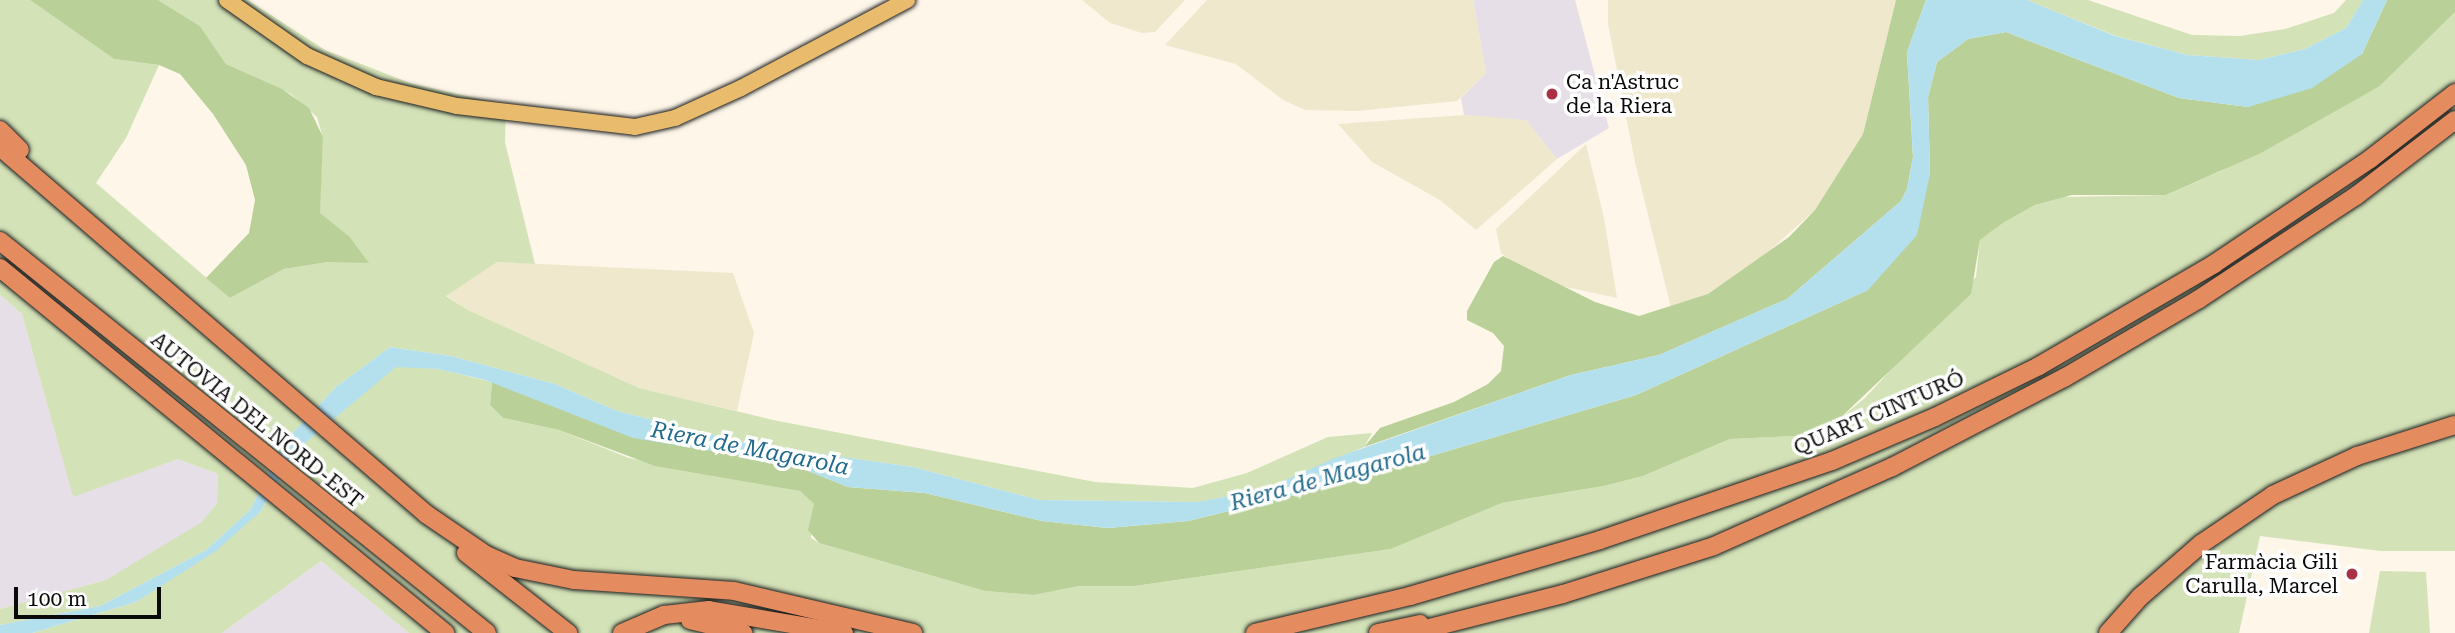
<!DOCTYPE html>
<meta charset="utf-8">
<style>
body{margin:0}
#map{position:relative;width:2455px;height:633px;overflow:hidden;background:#fdf6e9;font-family:"Roboto Serif",serif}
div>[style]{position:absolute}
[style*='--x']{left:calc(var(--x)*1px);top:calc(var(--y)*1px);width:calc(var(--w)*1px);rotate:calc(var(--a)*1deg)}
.industrial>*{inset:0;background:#e6dfe8}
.farmland>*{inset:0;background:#efe8cd}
.green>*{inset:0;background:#d3e2b7}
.forest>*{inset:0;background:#b9d199}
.water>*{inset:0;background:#b4e0ee}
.roads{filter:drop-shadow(0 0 2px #1b1b1b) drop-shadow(0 0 2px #1b1b1b)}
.major>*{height:16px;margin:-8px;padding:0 8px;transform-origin:8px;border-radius:8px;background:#e9bc6d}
.highway>*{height:18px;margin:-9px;padding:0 9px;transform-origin:9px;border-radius:9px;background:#e48c60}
.dots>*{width:19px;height:19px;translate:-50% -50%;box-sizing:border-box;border:4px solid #fff;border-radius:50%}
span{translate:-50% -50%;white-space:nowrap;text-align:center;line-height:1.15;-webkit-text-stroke:7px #fff;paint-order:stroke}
.poi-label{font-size:21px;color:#0a0a0a}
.left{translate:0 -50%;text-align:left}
.right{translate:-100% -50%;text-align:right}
.street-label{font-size:21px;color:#0a0a0a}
.water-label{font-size:23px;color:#226b8d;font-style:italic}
.scale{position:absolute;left:14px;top:587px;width:147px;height:32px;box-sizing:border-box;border:4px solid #0a0a0a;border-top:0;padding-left:9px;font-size:21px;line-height:24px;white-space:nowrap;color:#0a0a0a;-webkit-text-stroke:5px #fff;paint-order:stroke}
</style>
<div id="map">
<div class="industrial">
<i style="clip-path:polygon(1473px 0,1575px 0,1609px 128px,1557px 159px,1526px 121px,1464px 115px,1461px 98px,1486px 73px)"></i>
<i style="clip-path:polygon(0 295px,22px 314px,73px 496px,178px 459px,218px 474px,217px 503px,203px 522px,175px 541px,106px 580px,0 609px)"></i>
<i style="clip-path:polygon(321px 561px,409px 633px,222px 633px)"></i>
</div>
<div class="farmland">
<i style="clip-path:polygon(1082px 0,1185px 0,1155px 32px,1142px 33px,1110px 23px)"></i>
<i style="clip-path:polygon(1207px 0,1473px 0,1486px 73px,1457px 101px,1357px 111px,1305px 110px,1283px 100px,1236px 64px,1165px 45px)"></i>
<i style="clip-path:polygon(1608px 0,1896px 0,1863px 134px,1815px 210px,1749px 269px,1708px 294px,1671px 308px,1635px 162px,1608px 24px)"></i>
<i style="clip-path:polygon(1464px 115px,1526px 120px,1557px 159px,1476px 230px,1440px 200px,1372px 162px,1338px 124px)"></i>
<i style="clip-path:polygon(1586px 144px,1604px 218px,1617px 298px,1552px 284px,1513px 262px,1501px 253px,1496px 229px)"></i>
<i style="clip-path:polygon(497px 262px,733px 273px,754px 333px,737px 411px,639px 388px,468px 310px,446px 295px)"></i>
</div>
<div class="green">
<i style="clip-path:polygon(0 0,30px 0,114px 59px,159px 65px,126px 138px,96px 183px,230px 298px,284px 269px,328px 262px,368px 262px,350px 237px,319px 213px,323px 138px,317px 117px,291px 94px,226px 64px,200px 26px,158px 0,248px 0,325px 50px,410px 83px,506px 105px,505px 142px,535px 264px,497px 262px,446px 296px,468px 310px,639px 388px,773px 420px,1095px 482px,1193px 488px,1247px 473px,1328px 437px,1372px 433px,1364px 447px,1263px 490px,1198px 502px,1039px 500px,913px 467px,745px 443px,617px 411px,555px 384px,451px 356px,390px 347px,336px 387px,287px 439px,250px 510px,206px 550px,100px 606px,0 625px,0 609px,106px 580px,202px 522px,217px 503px,218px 474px,178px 459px,73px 497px,22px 314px,0 295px)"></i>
<i style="clip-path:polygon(2027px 0,2088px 0,2192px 35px,2240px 36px,2285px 29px,2334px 13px,2346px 0,2363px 0,2346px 28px,2305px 49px,2259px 60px,2188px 55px,2116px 36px)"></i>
<i style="clip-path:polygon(2455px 12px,2455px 551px,2381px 551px,2260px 536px,2239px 633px,409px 633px,321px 561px,222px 633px,32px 633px,136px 602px,260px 512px,299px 448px,396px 366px,438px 369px,492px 382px,490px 405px,503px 418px,559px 430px,629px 458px,800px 491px,814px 504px,811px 538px,819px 543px,985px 591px,1034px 595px,1079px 586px,1135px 586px,1391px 549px,1502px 503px,1604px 486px,1643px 476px,1730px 439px,1797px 436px,1838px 420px,1865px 398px,1976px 277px,1980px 240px,2003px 223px,2035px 205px,2063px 197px,2166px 195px,2221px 171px,2380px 86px)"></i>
<i style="clip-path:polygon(2380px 571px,2426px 572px,2430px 633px,2369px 633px)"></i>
</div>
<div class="forest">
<i style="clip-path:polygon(30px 0,158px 0,200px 26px,226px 64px,282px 89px,309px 108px,323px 137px,320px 213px,350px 237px,369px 263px,328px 262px,284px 269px,230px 298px,206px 278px,249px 233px,255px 200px,246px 165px,213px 114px,180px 74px,159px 65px,114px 59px)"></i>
<i style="clip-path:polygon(1896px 0,1926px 0,1907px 52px,1913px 157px,1907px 189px,1901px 201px,1787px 299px,1659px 355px,1571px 375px,1364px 447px,1380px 428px,1454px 402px,1488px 384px,1501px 371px,1504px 346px,1493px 333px,1467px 320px,1467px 311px,1494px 262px,1503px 256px,1595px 302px,1639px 316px,1708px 294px,1789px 237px,1815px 210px,1863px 134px)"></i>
<i style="clip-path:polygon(2387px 0,2455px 0,2455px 12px,2380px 86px,2261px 153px,2166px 195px,2072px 195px,2035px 205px,2003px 223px,1980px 240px,1971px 294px,1838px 420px,1797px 436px,1730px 439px,1643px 476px,1604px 486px,1502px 503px,1391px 549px,1135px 586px,1079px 586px,1034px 595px,985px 591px,819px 543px,808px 530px,814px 504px,800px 491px,655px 466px,559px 430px,503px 418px,490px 405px,492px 382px,791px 464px,848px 487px,925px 493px,1042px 521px,1108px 528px,1188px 521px,1323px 488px,1636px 395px,1868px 290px,1930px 174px,1928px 97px,1937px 62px,1968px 39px,2006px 32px,2179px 98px,2248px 107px,2362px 54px)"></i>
</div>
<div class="water">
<i style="clip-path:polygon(1926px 0,2027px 0,2115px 36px,2188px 55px,2259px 60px,2305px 49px,2346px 28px,2363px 0,2387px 0,2362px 54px,2312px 88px,2248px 107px,2179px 98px,2006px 32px,1968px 39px,1937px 62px,1928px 97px,1930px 174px,1917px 235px,1868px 290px,1636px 395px,1323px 488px,1188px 521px,1108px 528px,1042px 521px,925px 493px,848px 487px,791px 464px,633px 438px,485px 380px,438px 369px,396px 367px,299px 448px,260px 512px,216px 551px,136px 602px,32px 633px,0 633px,0 625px,100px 606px,206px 550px,250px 510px,287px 439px,336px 387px,390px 347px,451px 356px,555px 384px,617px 411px,745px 443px,913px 467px,1039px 500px,1197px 502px,1263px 490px,1335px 458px,1571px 375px,1659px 355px,1787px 299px,1901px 201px,1907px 189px,1913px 157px,1907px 52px)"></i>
</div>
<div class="roads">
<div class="major">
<i style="--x:227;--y:0;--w:98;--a:35"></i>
<i style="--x:307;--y:56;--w:76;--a:24.2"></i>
<i style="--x:376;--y:87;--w:83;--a:13.2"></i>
<i style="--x:457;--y:106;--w:179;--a:6.7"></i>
<i style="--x:635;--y:127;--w:41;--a:-12.7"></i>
<i style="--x:675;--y:118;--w:72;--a:-24.4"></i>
<i style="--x:741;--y:88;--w:188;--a:-27.9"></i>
</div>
<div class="highway">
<i style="--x:0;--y:130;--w:28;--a:45"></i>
<i style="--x:0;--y:147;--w:562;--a:40.74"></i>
<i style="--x:426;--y:514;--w:73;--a:34.3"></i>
<i style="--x:486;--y:555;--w:32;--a:24"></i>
<i style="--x:515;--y:568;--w:60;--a:11.5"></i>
<i style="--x:574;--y:580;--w:160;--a:3.9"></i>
<i style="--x:734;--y:591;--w:184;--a:13.2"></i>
<i style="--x:0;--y:241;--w:625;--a:38.83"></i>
<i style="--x:0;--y:268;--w:576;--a:39.36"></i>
<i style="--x:466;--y:553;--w:130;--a:38.1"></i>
<i style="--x:690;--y:620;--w:55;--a:13.8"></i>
<i style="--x:622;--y:633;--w:46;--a:-23.2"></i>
<i style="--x:664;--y:615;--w:45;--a:-6.3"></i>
<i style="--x:709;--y:610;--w:137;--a:9.7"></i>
<i style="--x:1255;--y:633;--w:159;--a:-13.4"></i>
<i style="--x:1410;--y:596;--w:198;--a:-16.4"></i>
<i style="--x:1600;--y:540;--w:245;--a:-18.8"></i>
<i style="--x:1832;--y:461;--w:112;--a:-23.1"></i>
<i style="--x:1935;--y:417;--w:116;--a:-26.1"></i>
<i style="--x:2039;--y:366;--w:203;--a:-30.2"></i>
<i style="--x:2214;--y:264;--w:188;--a:-33.9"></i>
<i style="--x:2370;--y:159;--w:108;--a:-37.8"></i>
<i style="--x:1378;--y:633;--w:43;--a:-12.1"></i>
<i style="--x:1410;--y:633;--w:158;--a:-14.3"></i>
<i style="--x:1563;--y:594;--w:158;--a:-17.6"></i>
<i style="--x:1714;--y:546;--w:195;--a:-23.9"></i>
<i style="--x:1892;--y:467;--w:194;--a:-27.4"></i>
<i style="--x:2064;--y:378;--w:156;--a:-30.3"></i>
<i style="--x:2199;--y:299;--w:188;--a:-33.3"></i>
<i style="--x:2356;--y:196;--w:125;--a:-37.5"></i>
<i style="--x:2108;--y:633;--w:48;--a:-48.4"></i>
<i style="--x:2140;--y:597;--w:81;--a:-41"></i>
<i style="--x:2201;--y:544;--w:87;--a:-34.2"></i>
<i style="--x:2273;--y:495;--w:93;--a:-24.9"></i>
<i style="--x:2357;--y:456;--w:103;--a:-17.6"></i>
</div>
</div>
<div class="dots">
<i style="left:1552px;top:94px;background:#aa3247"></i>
<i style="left:2352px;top:574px;background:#aa3247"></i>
</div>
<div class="poi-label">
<span class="left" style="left:1566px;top:94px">Ca n'Astruc<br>de la Riera</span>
<span class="right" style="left:2338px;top:574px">Farmàcia Gili<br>Carulla, Marcel</span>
</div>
<div class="street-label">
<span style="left:1879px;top:413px;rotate:-23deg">QUART CINTURÓ</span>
<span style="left:257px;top:420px;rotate:39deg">AUTOVIA DEL NORD-EST</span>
</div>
<div class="water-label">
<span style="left:750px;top:449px;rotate:11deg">Riera de Magarola</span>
<span style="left:1328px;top:478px;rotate:-15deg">Riera de Magarola</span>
</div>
<div class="scale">100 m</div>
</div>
